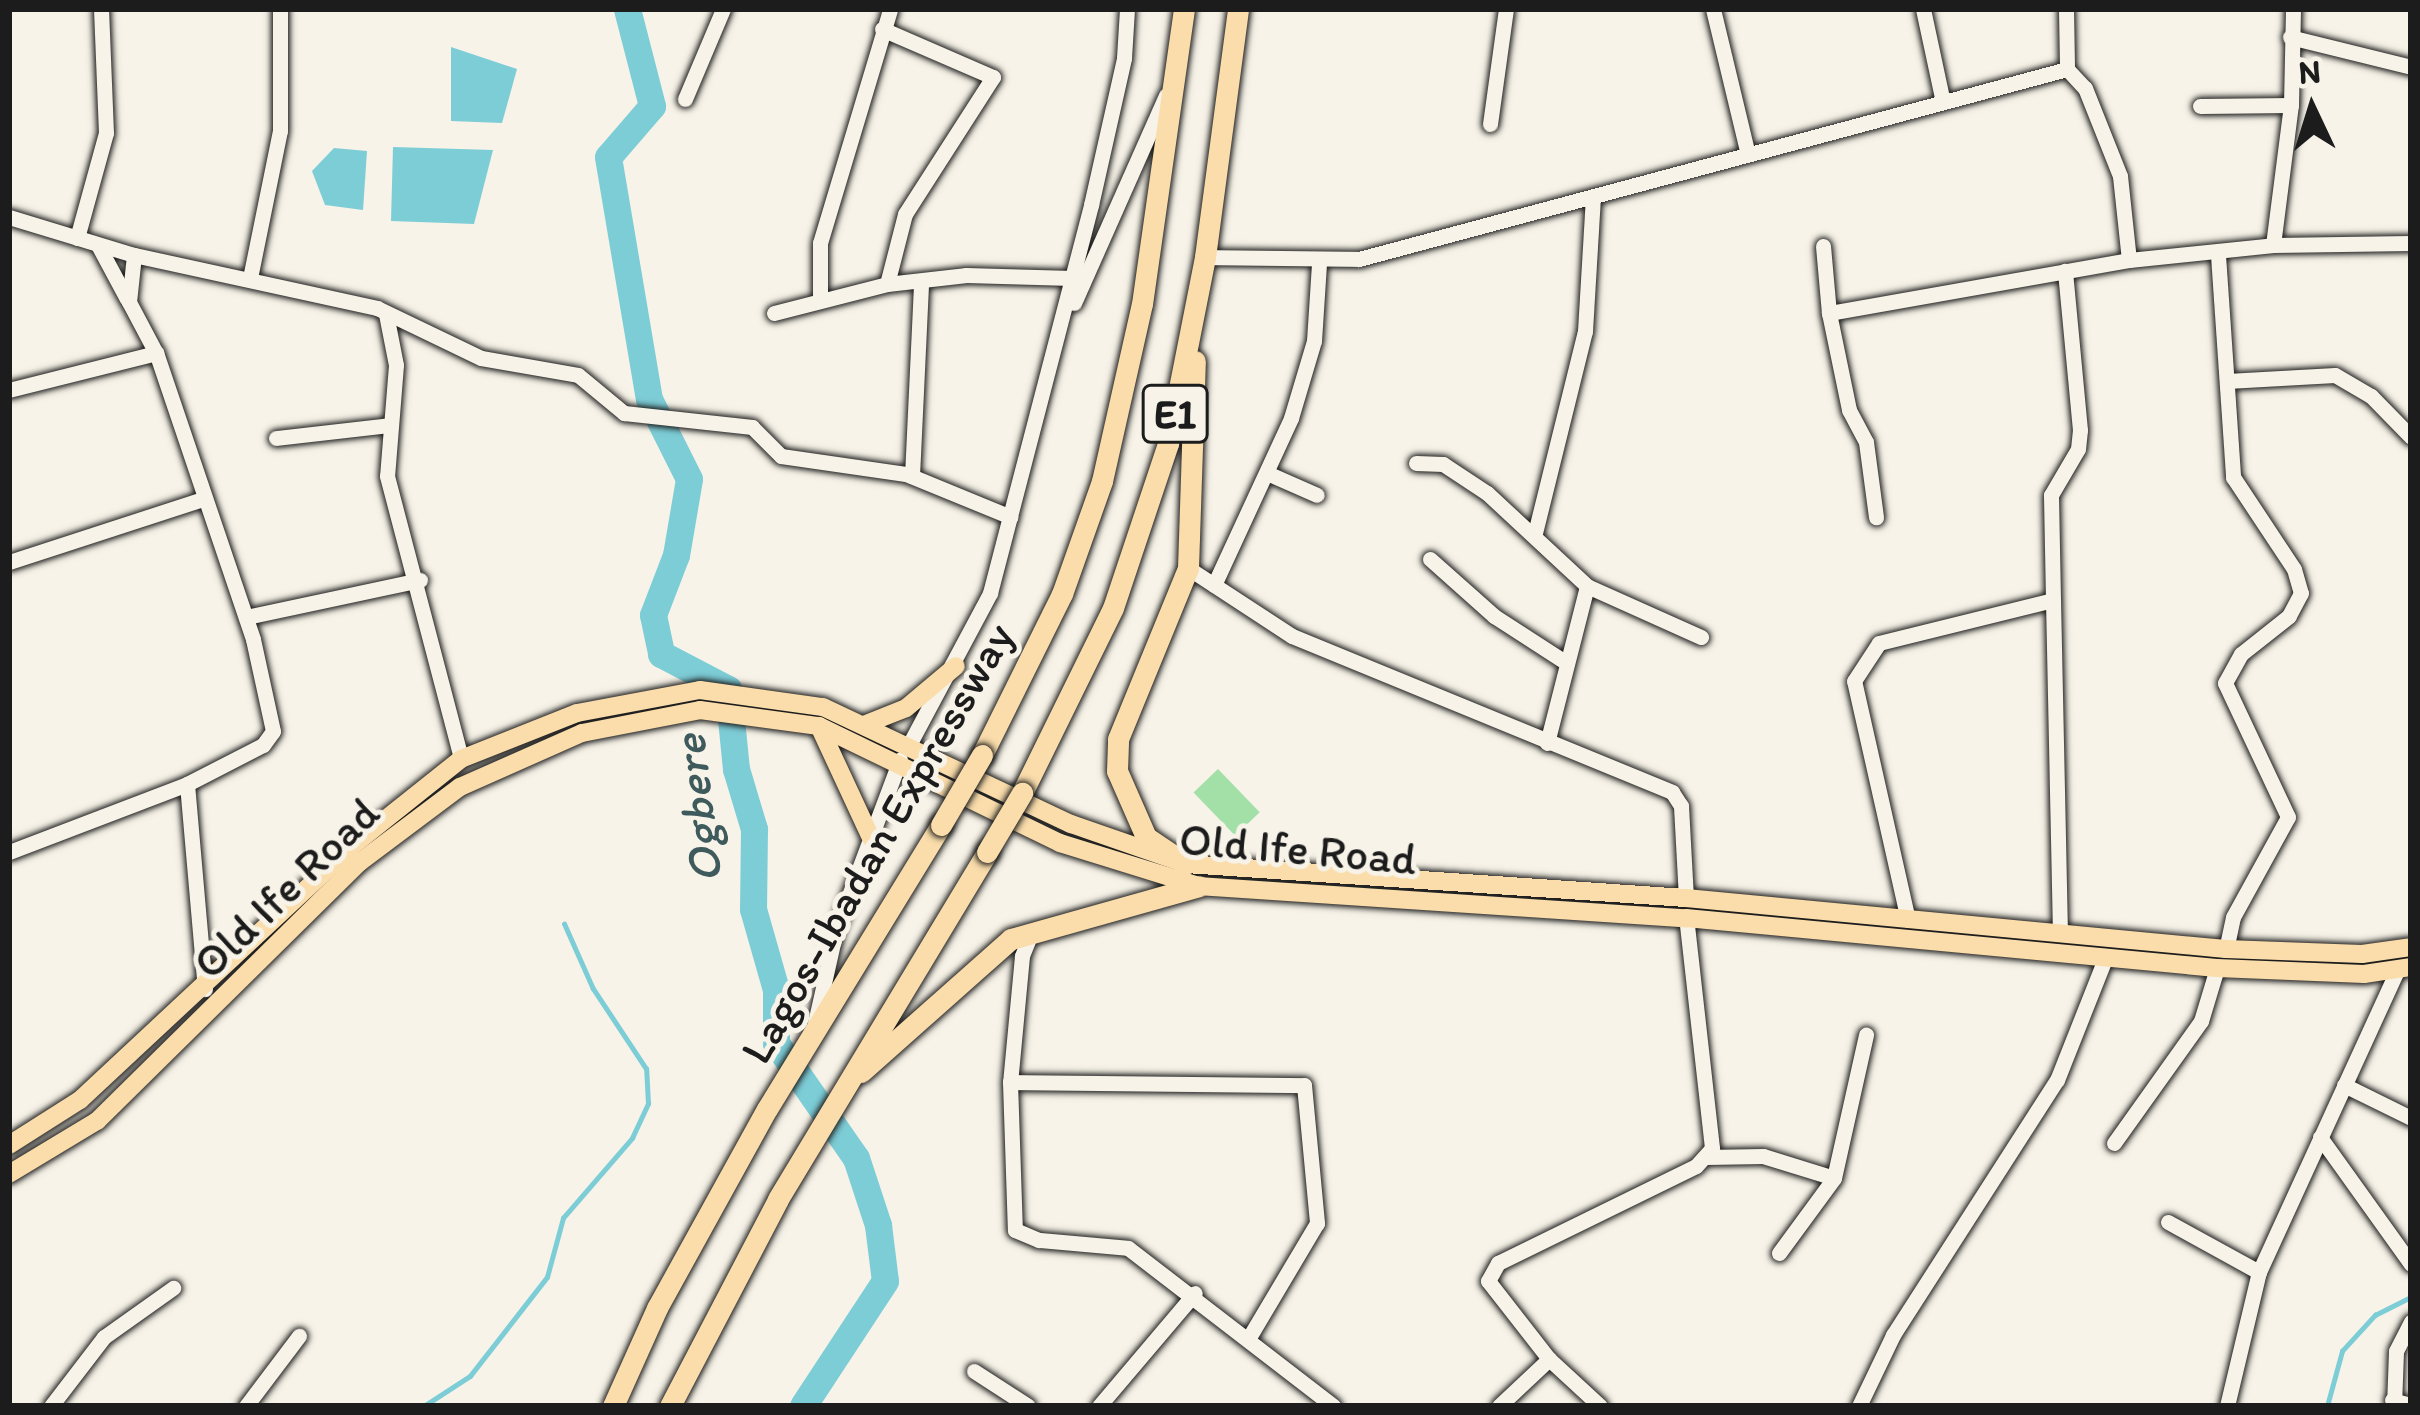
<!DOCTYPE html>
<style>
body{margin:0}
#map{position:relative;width:2420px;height:1415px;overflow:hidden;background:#f7f3e8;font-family:Itim,sans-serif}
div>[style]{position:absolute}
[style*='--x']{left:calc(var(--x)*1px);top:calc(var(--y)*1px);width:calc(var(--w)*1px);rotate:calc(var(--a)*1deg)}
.green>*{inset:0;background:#a2e0a8;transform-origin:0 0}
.water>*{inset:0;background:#7dcdd7}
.stream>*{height:4.5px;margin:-2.25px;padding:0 2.25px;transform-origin:2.25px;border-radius:2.25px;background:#7dcdd7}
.river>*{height:27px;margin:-13.5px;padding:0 13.5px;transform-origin:13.5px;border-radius:13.5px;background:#7dcdd7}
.roads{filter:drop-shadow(0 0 3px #1c1c1c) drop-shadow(0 0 3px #1c1c1c)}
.minor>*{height:15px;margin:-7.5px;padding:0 7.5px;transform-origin:7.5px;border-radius:7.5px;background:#f7f3e8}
.major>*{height:18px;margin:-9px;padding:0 9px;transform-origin:9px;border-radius:9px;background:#faddab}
.highway>*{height:21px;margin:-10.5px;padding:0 10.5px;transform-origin:10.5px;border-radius:10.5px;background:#faddab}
.bridges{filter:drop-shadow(0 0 3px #1c1c1c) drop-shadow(0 0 3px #1c1c1c)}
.highway-bridge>*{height:21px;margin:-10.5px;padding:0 10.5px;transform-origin:10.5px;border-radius:10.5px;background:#faddab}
span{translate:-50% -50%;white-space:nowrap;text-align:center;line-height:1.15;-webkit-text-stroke:10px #f7f3e8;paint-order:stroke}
.shield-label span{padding:3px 9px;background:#f7f3e8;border:3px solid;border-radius:9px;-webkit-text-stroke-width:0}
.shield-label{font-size:42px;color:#1c1c1c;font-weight:700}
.street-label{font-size:45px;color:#1c1c1c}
.water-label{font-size:48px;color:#3e5a5d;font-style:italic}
.frame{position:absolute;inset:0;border:12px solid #1c1c1c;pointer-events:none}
.north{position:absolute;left:2252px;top:48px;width:120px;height:120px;-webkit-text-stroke:9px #f7f3e8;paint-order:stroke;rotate:356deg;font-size:33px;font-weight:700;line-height:48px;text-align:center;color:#1c1c1c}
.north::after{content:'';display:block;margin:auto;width:42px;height:54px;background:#1c1c1c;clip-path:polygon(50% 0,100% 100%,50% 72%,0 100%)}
</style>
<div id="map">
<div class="green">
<i style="left:1218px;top:769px;width:60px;height:34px;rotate:46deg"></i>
</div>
<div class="water">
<i style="clip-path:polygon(451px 47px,517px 69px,502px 123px,451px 121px)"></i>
<i style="clip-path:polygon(393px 147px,493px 150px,474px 224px,391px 221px)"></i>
<i style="clip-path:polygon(334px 148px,367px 151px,363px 210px,325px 205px,312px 171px)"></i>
</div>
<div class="stream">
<i style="--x:424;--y:1406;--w:55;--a:-33.1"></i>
<i style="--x:470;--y:1376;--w:125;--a:-52.1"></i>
<i style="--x:547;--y:1277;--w:61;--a:-74.8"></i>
<i style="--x:563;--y:1218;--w:106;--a:-49.2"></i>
<i style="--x:632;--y:1138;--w:38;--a:-65"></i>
<i style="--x:648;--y:1104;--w:35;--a:-93"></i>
<i style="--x:646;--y:1069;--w:96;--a:-123.5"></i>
<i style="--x:593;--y:989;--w:71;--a:-114"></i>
<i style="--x:2327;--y:1406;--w:57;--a:-74.7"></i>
<i style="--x:2342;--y:1351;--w:49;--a:-47.5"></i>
<i style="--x:2375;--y:1315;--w:40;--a:-26.6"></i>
</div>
<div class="river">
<i style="--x:627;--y:9;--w:100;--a:75.5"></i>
<i style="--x:652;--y:106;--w:67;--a:130.8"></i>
<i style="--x:608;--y:157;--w:245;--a:80.4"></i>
<i style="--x:649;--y:399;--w:89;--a:63.4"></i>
<i style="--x:689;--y:479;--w:77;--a:99.7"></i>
<i style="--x:676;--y:555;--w:64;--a:111"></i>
<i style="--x:653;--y:615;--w:40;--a:78"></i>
<i style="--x:661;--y:654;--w:76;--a:27.6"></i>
<i style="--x:728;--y:689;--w:80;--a:84.3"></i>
<i style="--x:736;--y:769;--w:63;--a:73.3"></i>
<i style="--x:754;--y:829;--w:80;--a:90.7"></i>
<i style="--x:753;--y:909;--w:84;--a:74.1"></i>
<i style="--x:776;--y:990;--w:53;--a:90"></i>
<i style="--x:776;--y:1043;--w:140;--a:55.2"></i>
<i style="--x:856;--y:1158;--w:71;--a:71.8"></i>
<i style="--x:878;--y:1225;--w:56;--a:82.9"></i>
<i style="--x:885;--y:1281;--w:149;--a:123.3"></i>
</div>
<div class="roads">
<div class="minor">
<i style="--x:1713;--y:9;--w:146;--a:76.5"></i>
<i style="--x:1923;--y:9;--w:95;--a:77.9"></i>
<i style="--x:2066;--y:9;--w:60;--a:89"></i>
<i style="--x:2067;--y:69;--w:26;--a:47"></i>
<i style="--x:2085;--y:88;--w:95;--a:68.3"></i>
<i style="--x:2120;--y:176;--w:84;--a:83.9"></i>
<i style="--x:882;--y:29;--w:121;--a:23.4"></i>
<i style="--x:993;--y:77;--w:163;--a:122.7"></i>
<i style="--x:905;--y:214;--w:72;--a:104.4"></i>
<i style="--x:2290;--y:37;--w:125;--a:13.9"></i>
<i style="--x:685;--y:99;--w:98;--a:-67.1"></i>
<i style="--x:2200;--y:106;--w:91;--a:-0.6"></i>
<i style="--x:1490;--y:124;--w:116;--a:-82.1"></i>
<i style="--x:9;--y:217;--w:131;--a:16.9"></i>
<i style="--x:134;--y:255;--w:249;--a:12.3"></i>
<i style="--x:377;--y:308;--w:115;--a:25.7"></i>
<i style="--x:481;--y:358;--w:98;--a:9.9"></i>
<i style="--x:578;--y:375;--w:60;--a:39.6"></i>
<i style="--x:624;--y:413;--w:129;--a:6.2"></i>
<i style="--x:752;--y:427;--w:41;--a:45"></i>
<i style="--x:781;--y:456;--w:126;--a:8.2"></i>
<i style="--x:906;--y:474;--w:113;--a:22.3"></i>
<i style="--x:77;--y:238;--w:109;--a:-74.6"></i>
<i style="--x:106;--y:133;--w:124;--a:-92.3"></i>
<i style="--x:98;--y:245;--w:61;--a:61.8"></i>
<i style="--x:2273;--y:245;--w:141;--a:-82.7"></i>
<i style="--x:2291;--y:105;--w:96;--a:-88.8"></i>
<i style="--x:1823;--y:246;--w:67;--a:84.9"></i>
<i style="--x:1829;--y:313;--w:99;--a:78.3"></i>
<i style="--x:1849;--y:410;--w:36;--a:62"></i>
<i style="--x:1866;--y:442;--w:76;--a:82.4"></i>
<i style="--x:2218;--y:255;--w:223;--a:86.1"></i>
<i style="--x:2233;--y:477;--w:110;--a:56.5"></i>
<i style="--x:2294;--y:569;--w:25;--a:74"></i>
<i style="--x:2301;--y:593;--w:26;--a:118"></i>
<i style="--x:2289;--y:616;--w:61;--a:141.6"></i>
<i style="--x:2241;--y:654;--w:33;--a:119"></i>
<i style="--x:2225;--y:683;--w:148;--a:64.8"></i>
<i style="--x:2288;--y:817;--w:114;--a:118.8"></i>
<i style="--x:2233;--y:917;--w:33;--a:102"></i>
<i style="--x:1205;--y:257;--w:154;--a:0.7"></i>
<i style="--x:1359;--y:259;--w:733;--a:-15.02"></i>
<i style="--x:250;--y:278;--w:150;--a:-78.5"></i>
<i style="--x:280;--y:131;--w:122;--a:-90"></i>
<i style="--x:820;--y:297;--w:54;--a:-90"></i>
<i style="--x:820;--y:243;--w:244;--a:-73.3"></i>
<i style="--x:1074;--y:303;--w:227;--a:-66.1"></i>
<i style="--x:774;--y:313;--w:117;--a:-14.4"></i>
<i style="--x:887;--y:284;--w:80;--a:-6.5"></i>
<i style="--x:966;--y:275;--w:106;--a:1.6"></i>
<i style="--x:1829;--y:313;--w:305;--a:-10"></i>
<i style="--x:2129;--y:260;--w:145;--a:-5.9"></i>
<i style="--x:2273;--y:245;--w:138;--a:-0.8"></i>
<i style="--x:386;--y:314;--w:52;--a:78.9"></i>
<i style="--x:396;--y:365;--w:111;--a:94.6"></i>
<i style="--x:387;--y:476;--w:293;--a:75.3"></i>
<i style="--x:2227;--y:381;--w:108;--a:-3.2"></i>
<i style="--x:2335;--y:375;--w:42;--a:30.3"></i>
<i style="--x:2371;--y:396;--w:57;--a:45.7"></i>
<i style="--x:9;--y:390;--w:152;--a:-14.1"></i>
<i style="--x:276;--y:438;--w:115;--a:-6.5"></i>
<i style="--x:1416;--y:463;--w:27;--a:2"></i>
<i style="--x:1443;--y:464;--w:53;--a:33.4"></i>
<i style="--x:1487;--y:493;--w:137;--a:42.9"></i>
<i style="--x:1587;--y:586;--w:125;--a:24.1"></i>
<i style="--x:1269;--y:474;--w:52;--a:23.6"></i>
<i style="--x:912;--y:476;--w:194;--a:-87.3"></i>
<i style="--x:1535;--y:533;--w:208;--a:-76.1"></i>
<i style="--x:1585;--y:331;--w:134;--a:-86.6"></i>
<i style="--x:1430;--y:559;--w:86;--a:41.7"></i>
<i style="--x:1494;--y:616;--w:81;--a:32.9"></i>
<i style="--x:9;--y:562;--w:204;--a:-18"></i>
<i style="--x:1188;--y:568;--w:124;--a:33.2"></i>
<i style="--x:1292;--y:636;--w:411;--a:22.3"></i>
<i style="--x:1672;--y:792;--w:17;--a:57"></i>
<i style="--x:1681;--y:806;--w:92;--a:86.9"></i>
<i style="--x:1214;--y:585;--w:184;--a:-65.2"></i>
<i style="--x:1291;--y:418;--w:80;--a:-73.4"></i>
<i style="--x:1314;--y:341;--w:78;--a:-86.3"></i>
<i style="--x:2053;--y:600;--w:332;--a:88.8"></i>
<i style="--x:246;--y:617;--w:178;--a:-12"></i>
<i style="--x:910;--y:743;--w:170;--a:-61.9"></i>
<i style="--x:990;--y:593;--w:401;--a:-75.4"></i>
<i style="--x:1091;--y:205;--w:151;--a:-77.3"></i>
<i style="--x:1124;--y:58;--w:49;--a:-86.5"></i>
<i style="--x:1547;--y:743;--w:162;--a:-75.7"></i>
<i style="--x:187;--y:784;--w:206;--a:85"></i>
<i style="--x:9;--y:852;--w:191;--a:-20.9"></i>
<i style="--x:187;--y:784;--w:85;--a:-27.2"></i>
<i style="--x:263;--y:745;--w:17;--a:-54"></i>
<i style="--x:273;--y:731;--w:94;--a:-102.3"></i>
<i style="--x:253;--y:639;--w:302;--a:-108.7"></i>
<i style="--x:156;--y:353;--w:58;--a:-117.9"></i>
<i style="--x:129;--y:302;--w:47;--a:-83.9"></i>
<i style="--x:1908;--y:920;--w:245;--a:-102.7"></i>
<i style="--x:1854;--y:681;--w:45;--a:-56.7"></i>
<i style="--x:1879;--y:643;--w:179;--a:-13.9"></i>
<i style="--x:2053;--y:600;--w:105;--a:-91.1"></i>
<i style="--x:2051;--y:495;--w:53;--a:-59.6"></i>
<i style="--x:2078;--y:449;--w:19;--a:-84"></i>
<i style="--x:2080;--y:430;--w:160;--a:-95.4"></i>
<i style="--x:1032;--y:931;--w:27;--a:112"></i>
<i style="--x:1022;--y:956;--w:127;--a:95.4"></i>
<i style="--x:1010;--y:1082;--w:148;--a:88.1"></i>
<i style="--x:1015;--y:1230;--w:26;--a:23"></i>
<i style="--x:1039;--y:1240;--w:89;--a:5.1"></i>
<i style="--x:1128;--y:1248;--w:259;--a:37.6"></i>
<i style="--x:815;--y:1023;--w:95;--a:-77.3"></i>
<i style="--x:836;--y:930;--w:182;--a:-69.4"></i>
<i style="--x:1010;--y:1082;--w:294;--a:0.6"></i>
<i style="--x:1304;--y:1085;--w:139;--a:84.6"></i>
<i style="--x:1317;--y:1223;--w:131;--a:120.7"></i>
<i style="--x:2344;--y:1085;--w:75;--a:26.2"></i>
<i style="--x:2320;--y:1137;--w:156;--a:54.4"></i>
<i style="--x:2114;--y:1143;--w:150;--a:-54.5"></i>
<i style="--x:2201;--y:1021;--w:55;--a:-73.2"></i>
<i style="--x:1706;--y:1157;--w:57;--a:-1"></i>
<i style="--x:1763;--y:1156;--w:74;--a:17.2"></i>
<i style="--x:1834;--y:1178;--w:147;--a:-77.4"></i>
<i style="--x:2168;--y:1222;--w:104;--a:28.8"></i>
<i style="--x:1779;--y:1253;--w:93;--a:-53.7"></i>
<i style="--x:974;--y:1371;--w:64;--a:32.9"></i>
<i style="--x:2392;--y:1400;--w:20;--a:15"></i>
<i style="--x:51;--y:1406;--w:87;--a:-52.5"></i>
<i style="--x:104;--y:1337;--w:85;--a:-35.4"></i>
<i style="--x:246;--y:1406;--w:88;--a:-52.9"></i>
<i style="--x:1099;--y:1406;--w:148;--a:-49.7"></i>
<i style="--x:1499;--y:1406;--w:69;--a:-43.2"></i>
<i style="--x:1600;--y:1406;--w:69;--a:-137.3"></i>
<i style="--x:1549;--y:1359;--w:99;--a:-128"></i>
<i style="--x:1488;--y:1281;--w:21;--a:-61"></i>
<i style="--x:1498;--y:1263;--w:220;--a:-26.1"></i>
<i style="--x:1696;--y:1166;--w:24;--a:-48"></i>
<i style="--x:1712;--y:1148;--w:231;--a:-96.4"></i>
<i style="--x:1859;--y:1406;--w:79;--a:-64.4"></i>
<i style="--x:1893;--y:1335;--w:303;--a:-57.3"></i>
<i style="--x:2057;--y:1080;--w:133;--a:-68.4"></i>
<i style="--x:2227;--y:1406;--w:138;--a:-76.6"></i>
<i style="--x:2259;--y:1272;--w:332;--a:-65.4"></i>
<i style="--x:2394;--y:1406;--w:55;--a:-87.9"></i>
<i style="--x:2396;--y:1351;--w:33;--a:-63"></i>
</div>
<div class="major">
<i style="--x:866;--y:724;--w:43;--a:-21.8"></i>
<i style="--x:906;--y:708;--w:65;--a:-40"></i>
<i style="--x:819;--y:726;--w:123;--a:65.1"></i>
<i style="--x:9;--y:1145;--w:84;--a:-32.4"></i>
<i style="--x:80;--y:1100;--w:372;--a:-43"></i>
<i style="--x:352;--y:846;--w:139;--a:-38.6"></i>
<i style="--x:461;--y:759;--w:125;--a:-21.6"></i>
<i style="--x:577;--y:713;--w:125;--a:-10.6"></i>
<i style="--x:700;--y:690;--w:124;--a:7.9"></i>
<i style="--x:823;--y:707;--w:274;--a:25.3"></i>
<i style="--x:1071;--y:824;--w:122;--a:19.2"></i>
<i style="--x:1186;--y:864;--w:501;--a:3.89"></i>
<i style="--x:1686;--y:898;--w:542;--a:5.4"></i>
<i style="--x:2226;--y:949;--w:136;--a:2.1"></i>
<i style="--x:2362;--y:954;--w:49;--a:-8.1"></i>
<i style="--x:9;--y:1174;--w:103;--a:-31.1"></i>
<i style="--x:97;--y:1121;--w:369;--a:-44.6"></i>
<i style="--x:360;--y:862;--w:125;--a:-36.9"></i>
<i style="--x:460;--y:787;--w:133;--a:-23.9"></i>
<i style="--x:582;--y:733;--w:120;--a:-11"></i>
<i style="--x:700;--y:710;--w:120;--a:7.7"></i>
<i style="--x:819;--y:726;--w:268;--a:25.9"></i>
<i style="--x:1060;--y:843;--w:145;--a:17.2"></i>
<i style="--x:1199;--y:886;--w:488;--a:3.8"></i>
<i style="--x:1686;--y:918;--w:533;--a:5.38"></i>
<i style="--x:2217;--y:968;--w:147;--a:2.3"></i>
<i style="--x:2364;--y:974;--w:48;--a:-8.5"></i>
</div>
<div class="highway">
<i style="--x:982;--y:755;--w:180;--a:-63.6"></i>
<i style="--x:1062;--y:594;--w:120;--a:-70.5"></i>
<i style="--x:1102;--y:481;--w:181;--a:-77.3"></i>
<i style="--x:1142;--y:304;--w:298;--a:-81.9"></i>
<i style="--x:1022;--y:793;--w:206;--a:-63.8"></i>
<i style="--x:1113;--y:608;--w:173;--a:-71.5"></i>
<i style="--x:1168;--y:444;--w:191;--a:-78.8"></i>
<i style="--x:1205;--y:257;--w:250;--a:-82.4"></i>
<i style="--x:1186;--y:864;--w:48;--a:-146"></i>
<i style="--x:1146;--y:837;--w:72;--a:-113.7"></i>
<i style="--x:1117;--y:771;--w:32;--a:-88"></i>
<i style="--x:1118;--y:739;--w:185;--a:-67.7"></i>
<i style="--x:1188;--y:568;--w:207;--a:-88.1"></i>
<i style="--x:861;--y:1072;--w:200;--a:-41.6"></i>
<i style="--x:1011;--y:939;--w:195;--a:-15.7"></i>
<i style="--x:613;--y:1406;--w:107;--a:-65.8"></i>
<i style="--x:657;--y:1308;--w:227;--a:-61.1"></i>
<i style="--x:767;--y:1109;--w:333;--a:-58.5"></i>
<i style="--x:670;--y:1406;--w:233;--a:-62.4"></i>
<i style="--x:778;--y:1199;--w:405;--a:-58.9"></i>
</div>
</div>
<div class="bridges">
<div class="highway-bridge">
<i style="--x:941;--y:825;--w:81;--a:-59.6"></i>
<i style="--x:987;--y:852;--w:69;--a:-59.3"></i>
</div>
</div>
<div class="shield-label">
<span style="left:1175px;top:414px">E1</span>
</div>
<div class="street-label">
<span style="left:877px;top:843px;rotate:-60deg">Lagos-Ibadan Expressway</span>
<span style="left:1298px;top:849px;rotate:5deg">Old Ife Road</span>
<span style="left:286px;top:888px;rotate:-44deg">Old Ife Road</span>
</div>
<div class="water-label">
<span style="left:697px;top:809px;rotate:-97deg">Ogbere</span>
</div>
<div class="frame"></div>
<div class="north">N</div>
</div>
